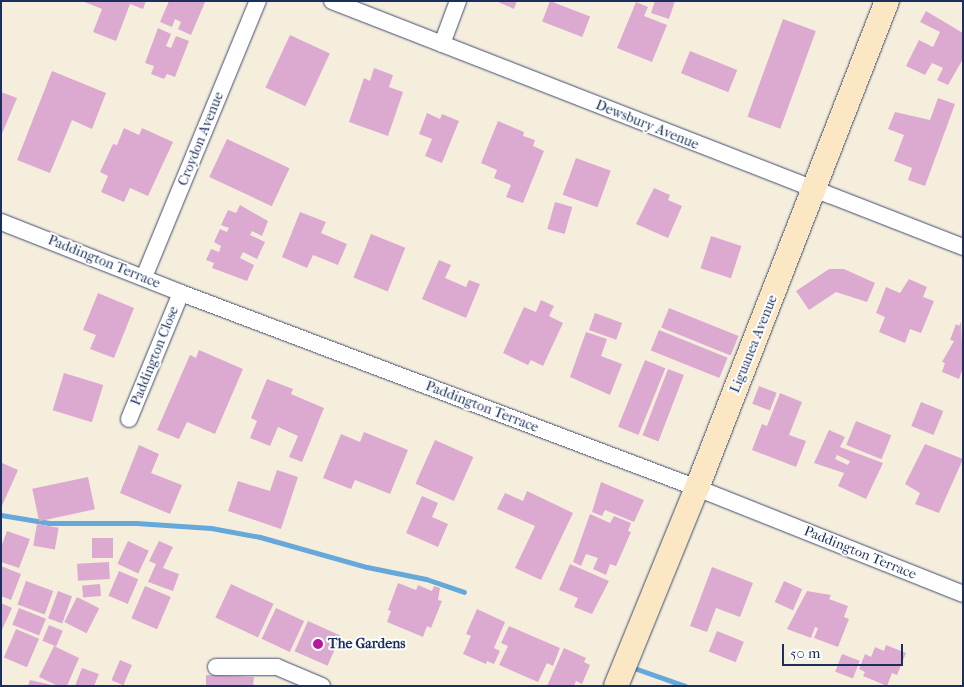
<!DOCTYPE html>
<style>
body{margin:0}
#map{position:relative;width:964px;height:687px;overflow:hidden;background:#f6eedd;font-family:"IM FELL French Canon",serif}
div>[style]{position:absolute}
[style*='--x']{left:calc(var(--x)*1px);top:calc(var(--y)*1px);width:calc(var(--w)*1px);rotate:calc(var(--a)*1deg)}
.stream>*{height:5px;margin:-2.5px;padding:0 2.5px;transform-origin:2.5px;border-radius:2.5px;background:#66a8da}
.building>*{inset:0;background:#dcaad0;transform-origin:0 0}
.roads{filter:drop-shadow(0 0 1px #3c4c71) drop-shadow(0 0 1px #3c4c71)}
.street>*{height:16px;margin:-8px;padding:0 8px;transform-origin:8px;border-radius:8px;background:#fff}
.secondary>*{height:24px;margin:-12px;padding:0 12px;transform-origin:12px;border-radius:12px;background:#fbe7c3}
.dots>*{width:14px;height:14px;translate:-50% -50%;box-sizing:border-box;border:2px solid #fff;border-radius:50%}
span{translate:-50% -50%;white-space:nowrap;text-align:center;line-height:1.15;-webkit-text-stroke:4px #fff;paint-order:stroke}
.street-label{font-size:14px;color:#1b2f5e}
.poi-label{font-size:14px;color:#1b2f5e;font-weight:700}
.left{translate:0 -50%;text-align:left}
.frame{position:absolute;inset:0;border:2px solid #1b2f5e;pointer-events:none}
.scale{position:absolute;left:782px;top:644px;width:121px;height:22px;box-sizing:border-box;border:2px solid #1b2f5e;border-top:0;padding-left:6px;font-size:15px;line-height:18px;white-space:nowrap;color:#1b2f5e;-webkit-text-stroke:4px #fff;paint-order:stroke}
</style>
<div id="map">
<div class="stream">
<i style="--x:1;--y:515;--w:49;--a:9.5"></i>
<i style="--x:49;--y:523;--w:87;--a:0"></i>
<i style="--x:136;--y:523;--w:75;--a:3.8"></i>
<i style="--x:211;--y:528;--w:50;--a:10.4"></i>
<i style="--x:260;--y:537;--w:111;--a:15.7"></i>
<i style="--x:367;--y:567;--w:60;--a:11.5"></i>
<i style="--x:426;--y:579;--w:40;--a:18.9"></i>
<i style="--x:634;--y:668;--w:54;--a:19.4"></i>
</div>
<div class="building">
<i style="clip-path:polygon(82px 1px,146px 1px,143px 9px,130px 4px,116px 41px,93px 32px,102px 9px)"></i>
<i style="clip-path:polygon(169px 1px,205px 2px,191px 35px,178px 29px,181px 22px,175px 19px,172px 27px,160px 22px)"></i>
<i style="clip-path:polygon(496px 1px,517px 1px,514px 9px)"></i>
<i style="left:550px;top:1px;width:43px;height:22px;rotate:21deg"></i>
<i style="clip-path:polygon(655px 1px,675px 1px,669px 19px,651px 13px)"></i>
<i style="clip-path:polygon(636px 2px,648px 7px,644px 16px,667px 25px,652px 62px,617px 48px)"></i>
<i style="clip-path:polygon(926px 11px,963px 33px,963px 59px,948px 85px,937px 80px,943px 68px,932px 63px,925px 75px,906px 66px,919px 40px,933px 47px,940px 32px,920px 22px)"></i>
<i style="left:783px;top:19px;width:35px;height:104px;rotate:20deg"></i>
<i style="clip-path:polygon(158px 28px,171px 34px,166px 46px,171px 48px,176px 36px,189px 41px,175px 77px,167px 74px,164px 79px,151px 74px,154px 66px,145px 63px)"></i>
<i style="left:290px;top:35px;width:44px;height:58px;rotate:25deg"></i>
<i style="left:690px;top:51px;width:51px;height:24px;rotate:22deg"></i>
<i style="clip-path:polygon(374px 68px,393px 75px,389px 87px,403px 92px,388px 136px,349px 122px,364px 78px,370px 81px)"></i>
<i style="clip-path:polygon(52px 71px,106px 93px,92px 129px,72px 120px,50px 173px,17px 160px)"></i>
<i style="clip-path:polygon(1px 92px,17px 98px,1px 136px)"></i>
<i style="clip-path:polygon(938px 98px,955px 104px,925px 186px,908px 180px,912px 168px,894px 161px,904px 135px,888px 129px,895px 112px,930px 120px)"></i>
<i style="clip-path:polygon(427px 113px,440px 119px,442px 114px,459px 121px,442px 163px,425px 156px,432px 139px,419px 134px)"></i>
<i style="clip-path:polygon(498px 121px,524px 132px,523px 136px,535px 140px,533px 146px,544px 151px,523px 203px,506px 197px,511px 185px,494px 178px,497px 170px,481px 163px)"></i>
<i style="clip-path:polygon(124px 128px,139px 135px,142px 128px,173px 142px,148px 196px,130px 188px,124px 202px,101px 192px,108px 176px,100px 172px,113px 144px,117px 145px)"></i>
<i style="left:227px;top:139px;width:69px;height:42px;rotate:25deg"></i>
<i style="left:576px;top:158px;width:37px;height:39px;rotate:20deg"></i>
<i style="clip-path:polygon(654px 188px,670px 195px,668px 200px,682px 206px,668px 238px,636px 224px)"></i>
<i style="left:555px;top:202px;width:18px;height:28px;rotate:16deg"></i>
<i style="clip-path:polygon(240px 205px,268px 221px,262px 236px,252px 231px,250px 235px,265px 242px,257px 259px,243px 252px,240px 258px,254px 265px,247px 281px,212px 268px,214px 263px,206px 260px,211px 249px,219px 252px,221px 246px,214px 242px,220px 229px,227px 232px,229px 228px,221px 225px,228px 210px,236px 213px)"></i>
<i style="clip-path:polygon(300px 212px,326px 222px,321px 233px,347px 244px,338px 265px,313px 255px,307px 268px,282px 257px)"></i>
<i style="left:371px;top:234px;width:37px;height:47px;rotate:22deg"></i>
<i style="left:711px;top:236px;width:32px;height:34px;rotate:18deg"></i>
<i style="clip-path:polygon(439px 260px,451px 265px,445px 278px,466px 287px,469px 280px,480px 284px,466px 318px,422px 299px)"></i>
<i style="clip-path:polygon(829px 269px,844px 269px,875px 283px,867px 302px,836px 292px,809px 310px,796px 291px)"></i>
<i style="clip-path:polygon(909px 279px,927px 287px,923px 297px,934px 301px,921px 333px,910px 329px,905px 343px,879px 332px,885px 317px,876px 313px,886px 287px,900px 293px)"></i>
<i style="clip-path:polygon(98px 293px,134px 308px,114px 358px,90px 349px,96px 335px,83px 330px)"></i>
<i style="clip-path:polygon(541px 300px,554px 306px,549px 316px,563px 323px,543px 366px,531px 360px,528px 365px,503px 353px,524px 307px,536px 312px)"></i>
<i style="left:669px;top:308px;width:75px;height:21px;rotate:22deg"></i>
<i style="left:595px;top:313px;width:29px;height:18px;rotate:20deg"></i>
<i style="clip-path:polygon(961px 322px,963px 368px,959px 379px,942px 372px,945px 363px,942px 362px,954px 341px,950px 340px,956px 324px,959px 326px)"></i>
<i style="left:659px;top:330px;width:74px;height:22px;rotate:22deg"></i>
<i style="clip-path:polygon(586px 332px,607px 339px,601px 356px,622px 364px,610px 395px,570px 377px)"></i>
<i style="clip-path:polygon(199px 350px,243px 369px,215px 434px,187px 422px,179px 439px,157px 430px,190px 355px,196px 358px)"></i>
<i style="left:645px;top:360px;width:22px;height:72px;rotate:22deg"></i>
<i style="left:668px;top:369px;width:17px;height:71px;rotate:21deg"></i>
<i style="left:64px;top:373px;width:41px;height:39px;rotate:17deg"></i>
<i style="clip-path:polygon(267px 379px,293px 389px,291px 394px,324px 408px,302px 462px,289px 457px,298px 436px,278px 427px,270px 446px,250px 438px,257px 421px,251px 418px)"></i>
<i style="left:759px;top:386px;width:19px;height:19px;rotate:21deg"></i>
<i style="clip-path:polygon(780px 393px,802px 402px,789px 435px,806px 441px,796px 467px,752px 450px,762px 424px,767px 426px)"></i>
<i style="left:921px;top:402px;width:24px;height:26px;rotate:22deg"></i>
<i style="left:856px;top:421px;width:38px;height:26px;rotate:22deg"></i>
<i style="clip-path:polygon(evenodd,829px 430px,845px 437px,840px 447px,883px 463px,866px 499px,838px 486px,844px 473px,814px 463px,829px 430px,837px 455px,850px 461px,848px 465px,835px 459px,837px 455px)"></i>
<i style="clip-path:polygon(364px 432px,408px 450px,390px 494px,355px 480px,351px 489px,323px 478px,341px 434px,360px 442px)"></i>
<i style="left:435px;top:440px;width:42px;height:48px;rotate:24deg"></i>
<i style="clip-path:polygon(925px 444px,963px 459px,939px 513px,915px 504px,920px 493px,905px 484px)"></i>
<i style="clip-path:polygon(139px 445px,159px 454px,151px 473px,182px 485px,170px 514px,120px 493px)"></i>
<i style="clip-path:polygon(2px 463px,18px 470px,1px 508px,1px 465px)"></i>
<i style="clip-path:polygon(277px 470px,298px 477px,281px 529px,228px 511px,238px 481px,270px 491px)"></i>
<i style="left:88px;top:477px;width:33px;height:57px;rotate:78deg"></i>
<i style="clip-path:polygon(601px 482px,644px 500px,634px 522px,605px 510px,602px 516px,592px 512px)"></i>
<i style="clip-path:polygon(527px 491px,573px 513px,541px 580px,515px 568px,535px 526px,497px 509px,505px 493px,523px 501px)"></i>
<i style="clip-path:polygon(422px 496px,438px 503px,432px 517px,448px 524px,438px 547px,406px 533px)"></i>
<i style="clip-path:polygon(590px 514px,610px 523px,614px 516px,631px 523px,628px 531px,631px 532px,616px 566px,610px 564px,606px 575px,593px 569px,598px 558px,586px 554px,581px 566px,573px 562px)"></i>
<i style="left:37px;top:524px;width:22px;height:22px;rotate:10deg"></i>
<i style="clip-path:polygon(7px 531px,30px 539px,19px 568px,1px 562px,1px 547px)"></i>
<i style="left:92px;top:538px;width:21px;height:20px"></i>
<i style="left:128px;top:541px;width:23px;height:25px;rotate:25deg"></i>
<i style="clip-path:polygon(159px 541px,173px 547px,163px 568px,179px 574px,173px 591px,148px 582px,156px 564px,149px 561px)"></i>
<i style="left:109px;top:562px;width:17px;height:32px;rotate:87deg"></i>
<i style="clip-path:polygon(570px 564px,609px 581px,592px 614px,574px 607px,578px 598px,559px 590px)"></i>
<i style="clip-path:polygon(1px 566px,21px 574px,11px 600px,1px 596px)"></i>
<i style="clip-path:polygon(712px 567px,753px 583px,740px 617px,716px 608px,707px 632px,690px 626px)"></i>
<i style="left:119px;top:571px;width:21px;height:27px;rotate:23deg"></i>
<i style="left:26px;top:581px;width:29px;height:25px;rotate:20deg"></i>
<i style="left:784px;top:581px;width:20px;height:23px;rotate:24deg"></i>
<i style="clip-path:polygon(398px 583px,416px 590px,418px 585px,432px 591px,434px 586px,440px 588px,438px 600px,442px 601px,431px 628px,427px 626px,423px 637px,387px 622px,391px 611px,388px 610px)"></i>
<i style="left:100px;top:584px;width:12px;height:18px;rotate:85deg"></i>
<i style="left:231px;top:584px;width:47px;height:37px;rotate:25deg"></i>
<i style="left:145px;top:586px;width:28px;height:35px;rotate:23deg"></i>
<i style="left:58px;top:591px;width:15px;height:29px;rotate:20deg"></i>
<i style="clip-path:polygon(807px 591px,831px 595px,829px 599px,848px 606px,844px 617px,849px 619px,838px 647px,814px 638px,818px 628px,815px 627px,811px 638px,787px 629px)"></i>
<i style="left:77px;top:597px;width:25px;height:28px;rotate:27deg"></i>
<i style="clip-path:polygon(1px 603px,12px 608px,1px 632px)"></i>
<i style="left:19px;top:608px;width:29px;height:18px;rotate:22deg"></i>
<i style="left:276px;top:608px;width:31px;height:34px;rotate:25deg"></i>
<i style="clip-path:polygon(477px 609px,505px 622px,494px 648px,500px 651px,494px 664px,487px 661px,486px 664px,463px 654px,471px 636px,466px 634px)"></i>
<i style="left:308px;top:621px;width:36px;height:33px;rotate:24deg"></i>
<i style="left:49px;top:625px;width:15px;height:17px;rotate:23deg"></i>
<i style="clip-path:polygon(509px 626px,560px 648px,553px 666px,547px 663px,538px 682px,499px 665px,508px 646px,501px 643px)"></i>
<i style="left:16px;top:629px;width:25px;height:31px;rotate:23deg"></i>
<i style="left:717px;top:631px;width:29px;height:22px;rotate:22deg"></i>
<i style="clip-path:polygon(886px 645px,906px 653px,897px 675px,892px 673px,887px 686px,863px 676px,865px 672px,859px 669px,865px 654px,871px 657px,875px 647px,884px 651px)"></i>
<i style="clip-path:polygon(54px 646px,79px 658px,67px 686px,58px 686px,39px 677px)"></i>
<i style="clip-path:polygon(564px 648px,586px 658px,584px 662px,590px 665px,582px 684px,576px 681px,574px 686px,547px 686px)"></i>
<i style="left:842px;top:654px;width:19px;height:19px;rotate:21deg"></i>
<i style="left:120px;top:660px;width:13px;height:22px;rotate:23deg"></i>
<i style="clip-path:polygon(82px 668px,99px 674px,94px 686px,75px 686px)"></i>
<i style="clip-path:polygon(206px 675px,254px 677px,253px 686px,206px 686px)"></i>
<i style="clip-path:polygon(30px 680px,52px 685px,52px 686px,28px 686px)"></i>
</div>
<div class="roads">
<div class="street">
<i style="--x:332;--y:1;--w:677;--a:21.3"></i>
<i style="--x:442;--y:44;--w:46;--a:-69.6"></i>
<i style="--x:1;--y:222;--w:193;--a:21.5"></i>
<i style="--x:181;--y:293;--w:552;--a:20.7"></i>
<i style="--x:697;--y:488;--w:286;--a:21.7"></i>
<i style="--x:144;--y:277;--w:299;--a:-67.6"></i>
<i style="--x:129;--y:419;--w:136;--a:-67.6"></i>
<i style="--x:216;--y:667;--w:61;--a:0"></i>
<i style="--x:277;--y:667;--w:49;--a:22.9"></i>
</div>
<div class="secondary">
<i style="--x:616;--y:686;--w:214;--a:-67.8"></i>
<i style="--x:697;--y:488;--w:523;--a:-68.69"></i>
</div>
</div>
<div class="dots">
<i style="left:318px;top:644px;background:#b5179e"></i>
</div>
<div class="street-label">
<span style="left:647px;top:125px;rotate:22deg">Dewsbury Avenue</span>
<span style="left:201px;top:139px;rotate:-68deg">Croydon Avenue</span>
<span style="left:104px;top:262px;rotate:22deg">Paddington Terrace</span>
<span style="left:754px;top:344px;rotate:-68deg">Liguanea Avenue</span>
<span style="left:155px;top:356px;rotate:-68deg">Paddington Close</span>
<span style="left:482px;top:407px;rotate:21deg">Paddington Terrace</span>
<span style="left:860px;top:553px;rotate:22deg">Paddington Terrace</span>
</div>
<div class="poi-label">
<span class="left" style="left:328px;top:644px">The Gardens</span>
</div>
<div class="frame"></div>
<div class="scale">50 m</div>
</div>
